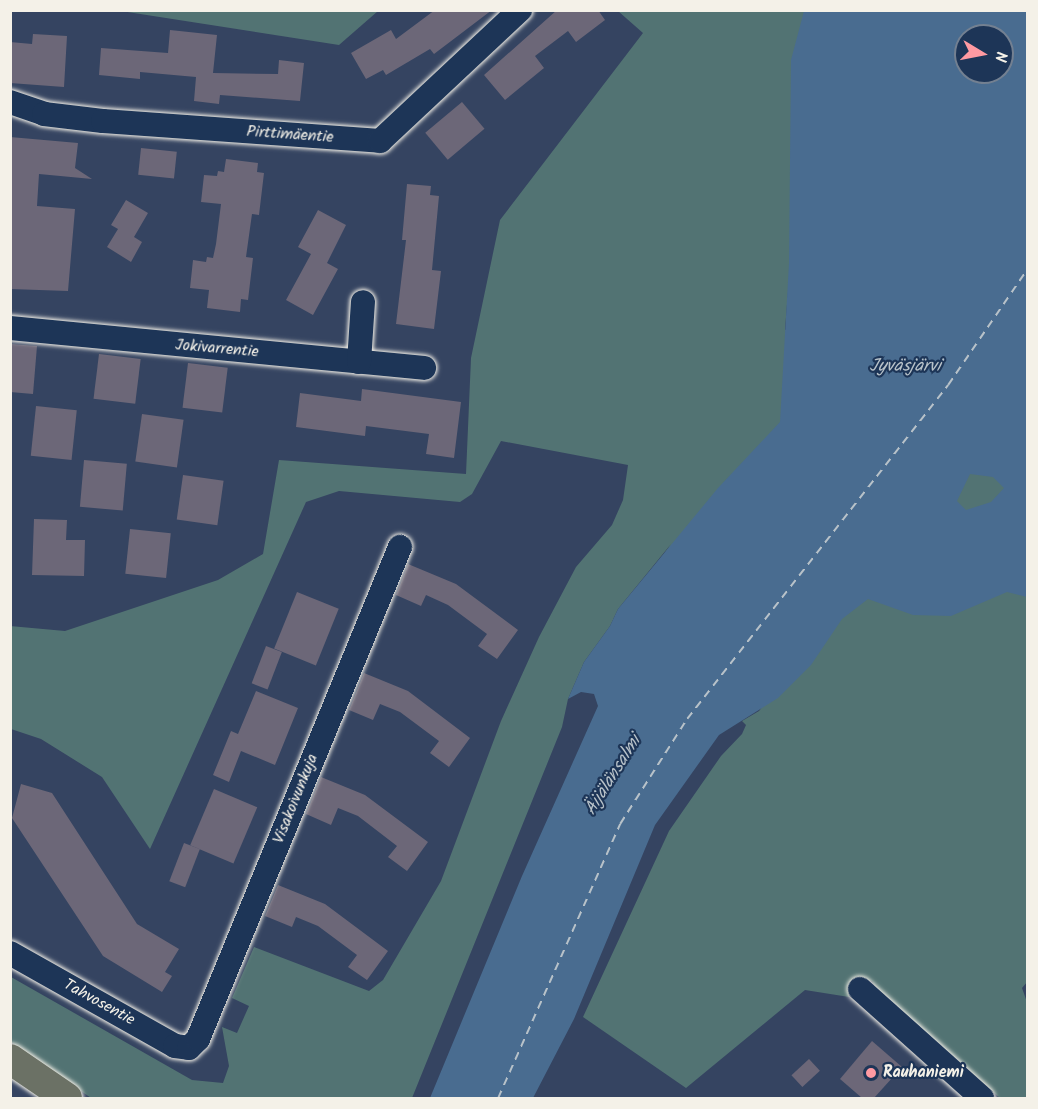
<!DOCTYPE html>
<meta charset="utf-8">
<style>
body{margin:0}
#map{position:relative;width:1038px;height:1109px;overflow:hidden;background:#354461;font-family:Kalam,sans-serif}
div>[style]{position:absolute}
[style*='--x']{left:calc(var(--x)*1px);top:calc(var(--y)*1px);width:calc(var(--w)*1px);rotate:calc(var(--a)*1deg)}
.green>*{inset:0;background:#527373}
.water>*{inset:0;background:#496c90}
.ferry>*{height:1.5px;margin-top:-0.75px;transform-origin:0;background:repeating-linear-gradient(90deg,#b8c2c9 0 8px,transparent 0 14px)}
.building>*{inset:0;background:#6c6778;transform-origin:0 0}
.roads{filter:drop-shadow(0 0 2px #f4f1e8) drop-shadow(0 0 2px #f4f1e8)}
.minor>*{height:24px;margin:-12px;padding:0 12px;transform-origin:12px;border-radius:12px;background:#1d3557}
.major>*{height:30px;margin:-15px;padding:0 15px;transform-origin:15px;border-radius:15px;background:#6b7165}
.dots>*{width:16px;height:16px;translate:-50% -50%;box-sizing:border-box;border:3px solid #1d3557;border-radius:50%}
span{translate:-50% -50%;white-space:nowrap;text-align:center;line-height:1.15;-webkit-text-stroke:4.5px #1d3557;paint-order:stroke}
.street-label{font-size:16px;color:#f4f1e8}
.poi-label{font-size:16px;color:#f4f1e8;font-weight:700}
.left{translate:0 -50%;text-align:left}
.water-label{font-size:18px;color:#b8c2c9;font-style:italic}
.frame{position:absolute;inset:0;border:12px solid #f4f1e8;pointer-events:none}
.north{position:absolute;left:954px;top:24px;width:60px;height:60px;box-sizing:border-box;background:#1d3557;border:2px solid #738091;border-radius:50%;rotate:100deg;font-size:16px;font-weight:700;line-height:24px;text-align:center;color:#f4f1e8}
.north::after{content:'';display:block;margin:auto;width:21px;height:27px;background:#ff9aa2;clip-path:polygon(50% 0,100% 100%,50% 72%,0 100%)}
</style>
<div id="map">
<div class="green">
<i style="clip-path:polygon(121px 11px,378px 11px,339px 45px)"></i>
<i style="clip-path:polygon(618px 11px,909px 11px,883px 256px,788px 292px,785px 330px,897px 303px,656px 565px,671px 544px,618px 609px,610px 626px,584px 662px,568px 699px,562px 727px,412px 1098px,91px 1098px,11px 1042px,11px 977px,192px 1080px,223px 1083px,229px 1066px,222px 1027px,237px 1033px,249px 1006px,232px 998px,254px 947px,369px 991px,383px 980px,441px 881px,501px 721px,539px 637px,576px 567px,612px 525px,623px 500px,628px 465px,501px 441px,472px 494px,460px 502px,339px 491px,306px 502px,150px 849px,102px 777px,41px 739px,11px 729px,10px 626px,65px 631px,218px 580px,263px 554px,279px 460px,466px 474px,471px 358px,500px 220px,643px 33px)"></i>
<i style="clip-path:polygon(1027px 360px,1028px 981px,1022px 988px,1028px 1005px,1027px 1098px,1000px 1098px,880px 994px,872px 981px,857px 979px,849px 997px,805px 990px,686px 1088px,583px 1017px,669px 831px,721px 756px,742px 734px,746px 725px,742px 721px,759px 711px)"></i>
</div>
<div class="water">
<i style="clip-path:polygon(evenodd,804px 11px,1027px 11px,1027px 597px,1007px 592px,951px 616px,913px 615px,868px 599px,842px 619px,811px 665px,778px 698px,719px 735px,655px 825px,574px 1019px,533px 1098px,430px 1098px,522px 876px,598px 706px,594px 694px,581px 692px,568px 699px,584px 662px,610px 626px,618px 609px,718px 488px,780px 422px,789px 263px,791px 60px,804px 11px,966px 36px,1002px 36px,1002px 72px,966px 72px,966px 36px,804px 11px,970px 474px,993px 477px,1004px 488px,991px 502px,966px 510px,957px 501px,970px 474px)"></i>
</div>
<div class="ferry">
<i style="--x:498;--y:1098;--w:300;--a:-66"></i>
<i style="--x:620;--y:824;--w:125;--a:-57.5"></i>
<i style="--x:687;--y:719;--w:424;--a:-52"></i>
<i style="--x:948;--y:385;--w:142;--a:-55.6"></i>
</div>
<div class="building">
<i style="clip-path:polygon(435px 10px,492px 10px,434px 54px,430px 49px,386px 75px,383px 70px,366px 79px,351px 53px,391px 30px,396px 39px)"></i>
<i style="clip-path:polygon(557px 10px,598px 10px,605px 20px,576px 42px,568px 31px,535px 56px,544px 68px,505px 100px,484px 75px)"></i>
<i style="clip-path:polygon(170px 30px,217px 35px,213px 73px,278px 74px,279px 60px,304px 63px,300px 101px,220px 95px,219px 104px,194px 101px,196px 77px,140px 72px,140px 79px,99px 75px,101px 48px,168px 53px)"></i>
<i style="clip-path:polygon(33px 34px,67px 36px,64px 87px,10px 83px,10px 42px,32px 44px)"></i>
<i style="left:462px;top:102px;width:35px;height:48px;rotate:50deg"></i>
<i style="clip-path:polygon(10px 137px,78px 143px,75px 168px,92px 179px,39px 174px,37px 206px,75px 209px,68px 291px,10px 289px)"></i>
<i style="left:141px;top:148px;width:36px;height:27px;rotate:6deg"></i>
<i style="clip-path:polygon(226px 159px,258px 163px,257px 172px,264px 173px,259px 215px,252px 214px,246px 257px,253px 258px,248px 300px,241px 299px,240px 312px,207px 308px,209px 290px,190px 288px,193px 260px,206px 262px,207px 257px,213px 258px,216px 244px,221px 204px,201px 202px,204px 175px,217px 176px,218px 171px,224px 172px)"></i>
<i style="clip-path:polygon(407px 184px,431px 186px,430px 195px,439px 196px,432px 270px,441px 271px,434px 329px,396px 324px,406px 240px,402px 240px)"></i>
<i style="clip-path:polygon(126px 200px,148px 213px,134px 237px,142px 242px,131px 262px,107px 247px,118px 229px,111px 225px)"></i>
<i style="clip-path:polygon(318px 210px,346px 225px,327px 263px,338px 269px,313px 315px,286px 300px,311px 254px,298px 247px)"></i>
<i style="clip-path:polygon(10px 344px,37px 346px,33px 394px,10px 392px)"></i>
<i style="left:99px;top:354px;width:42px;height:45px;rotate:7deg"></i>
<i style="left:188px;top:363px;width:40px;height:45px;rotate:7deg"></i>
<i style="clip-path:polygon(362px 389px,461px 402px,454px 458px,426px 454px,429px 434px,366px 426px,365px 436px,296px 427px,300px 393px,361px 401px)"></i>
<i style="left:36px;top:406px;width:41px;height:50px;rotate:6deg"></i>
<i style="left:142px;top:414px;width:42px;height:48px;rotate:8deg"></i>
<i style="left:84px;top:460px;width:43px;height:47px;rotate:5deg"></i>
<i style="left:183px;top:475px;width:41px;height:45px;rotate:8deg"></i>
<i style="clip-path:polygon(34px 519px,67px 520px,66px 540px,85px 540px,84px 576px,32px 575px)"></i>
<i style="left:130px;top:529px;width:41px;height:45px;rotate:6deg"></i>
<i style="clip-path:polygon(408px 564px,456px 584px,518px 630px,497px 659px,478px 646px,487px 634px,448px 605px,426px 595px,421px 606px,396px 595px)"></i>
<i style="left:297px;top:592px;width:45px;height:61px;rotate:22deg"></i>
<i style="left:266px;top:646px;width:17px;height:40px;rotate:21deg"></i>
<i style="clip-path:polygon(364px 673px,408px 691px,470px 738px,449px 767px,430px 753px,439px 741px,400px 712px,380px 704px,373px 720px,349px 710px)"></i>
<i style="clip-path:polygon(256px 691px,298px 708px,275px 765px,241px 751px,229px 782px,213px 775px,231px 731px,238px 734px)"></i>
<i style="clip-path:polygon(321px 777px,365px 795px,428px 842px,407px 871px,388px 857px,397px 846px,358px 816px,338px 808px,331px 825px,306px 814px)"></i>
<i style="clip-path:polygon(21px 784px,52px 793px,137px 924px,179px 949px,165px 972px,172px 976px,162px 992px,103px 956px,12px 818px)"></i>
<i style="left:214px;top:789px;width:47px;height:61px;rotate:23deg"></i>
<i style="left:184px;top:843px;width:17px;height:41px;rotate:21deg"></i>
<i style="clip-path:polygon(278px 885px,325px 904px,388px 951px,367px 980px,348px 967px,357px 955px,318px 926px,296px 917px,292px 927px,265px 916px)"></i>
<i style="clip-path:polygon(872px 1041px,902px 1067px,874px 1098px,862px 1098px,840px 1079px)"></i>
<i style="left:809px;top:1059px;width:16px;height:24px;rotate:47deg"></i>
</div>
<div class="roads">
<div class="minor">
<i style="--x:10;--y:102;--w:36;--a:19"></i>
<i style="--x:44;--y:114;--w:59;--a:6.8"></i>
<i style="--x:103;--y:121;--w:278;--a:4.1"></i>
<i style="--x:380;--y:141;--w:192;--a:-43.1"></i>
<i style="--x:10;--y:328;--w:416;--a:5.5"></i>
<i style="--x:359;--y:362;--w:60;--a:-86.2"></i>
<i style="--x:10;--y:953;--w:189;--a:29.4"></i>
<i style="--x:175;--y:1046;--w:14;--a:8"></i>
<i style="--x:189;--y:1048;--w:13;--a:-45"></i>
<i style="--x:198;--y:1039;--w:532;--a:-67.68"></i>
<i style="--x:860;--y:989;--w:164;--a:41.8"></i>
</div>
<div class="major">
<i style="--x:10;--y:1059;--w:69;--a:34.4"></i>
</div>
</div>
<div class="dots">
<i style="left:871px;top:1073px;background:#ff9aa2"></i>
</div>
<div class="street-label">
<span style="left:290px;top:135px;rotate:4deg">Pirttimäentie</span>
<span style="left:217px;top:349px;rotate:5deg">Jokivarrentie</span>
<span style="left:296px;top:799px;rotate:-68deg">Visakoivunkuja</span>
<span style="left:99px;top:1003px;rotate:29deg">Tahvosentie</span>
</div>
<div class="poi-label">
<span class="left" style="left:883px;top:1073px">Rauhaniemi</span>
</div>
<div class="water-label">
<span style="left:905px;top:367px">Jyväsjärvi</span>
<span style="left:614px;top:776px;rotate:-58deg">Äijälänsalmi</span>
</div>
<div class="frame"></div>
<div class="north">N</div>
</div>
